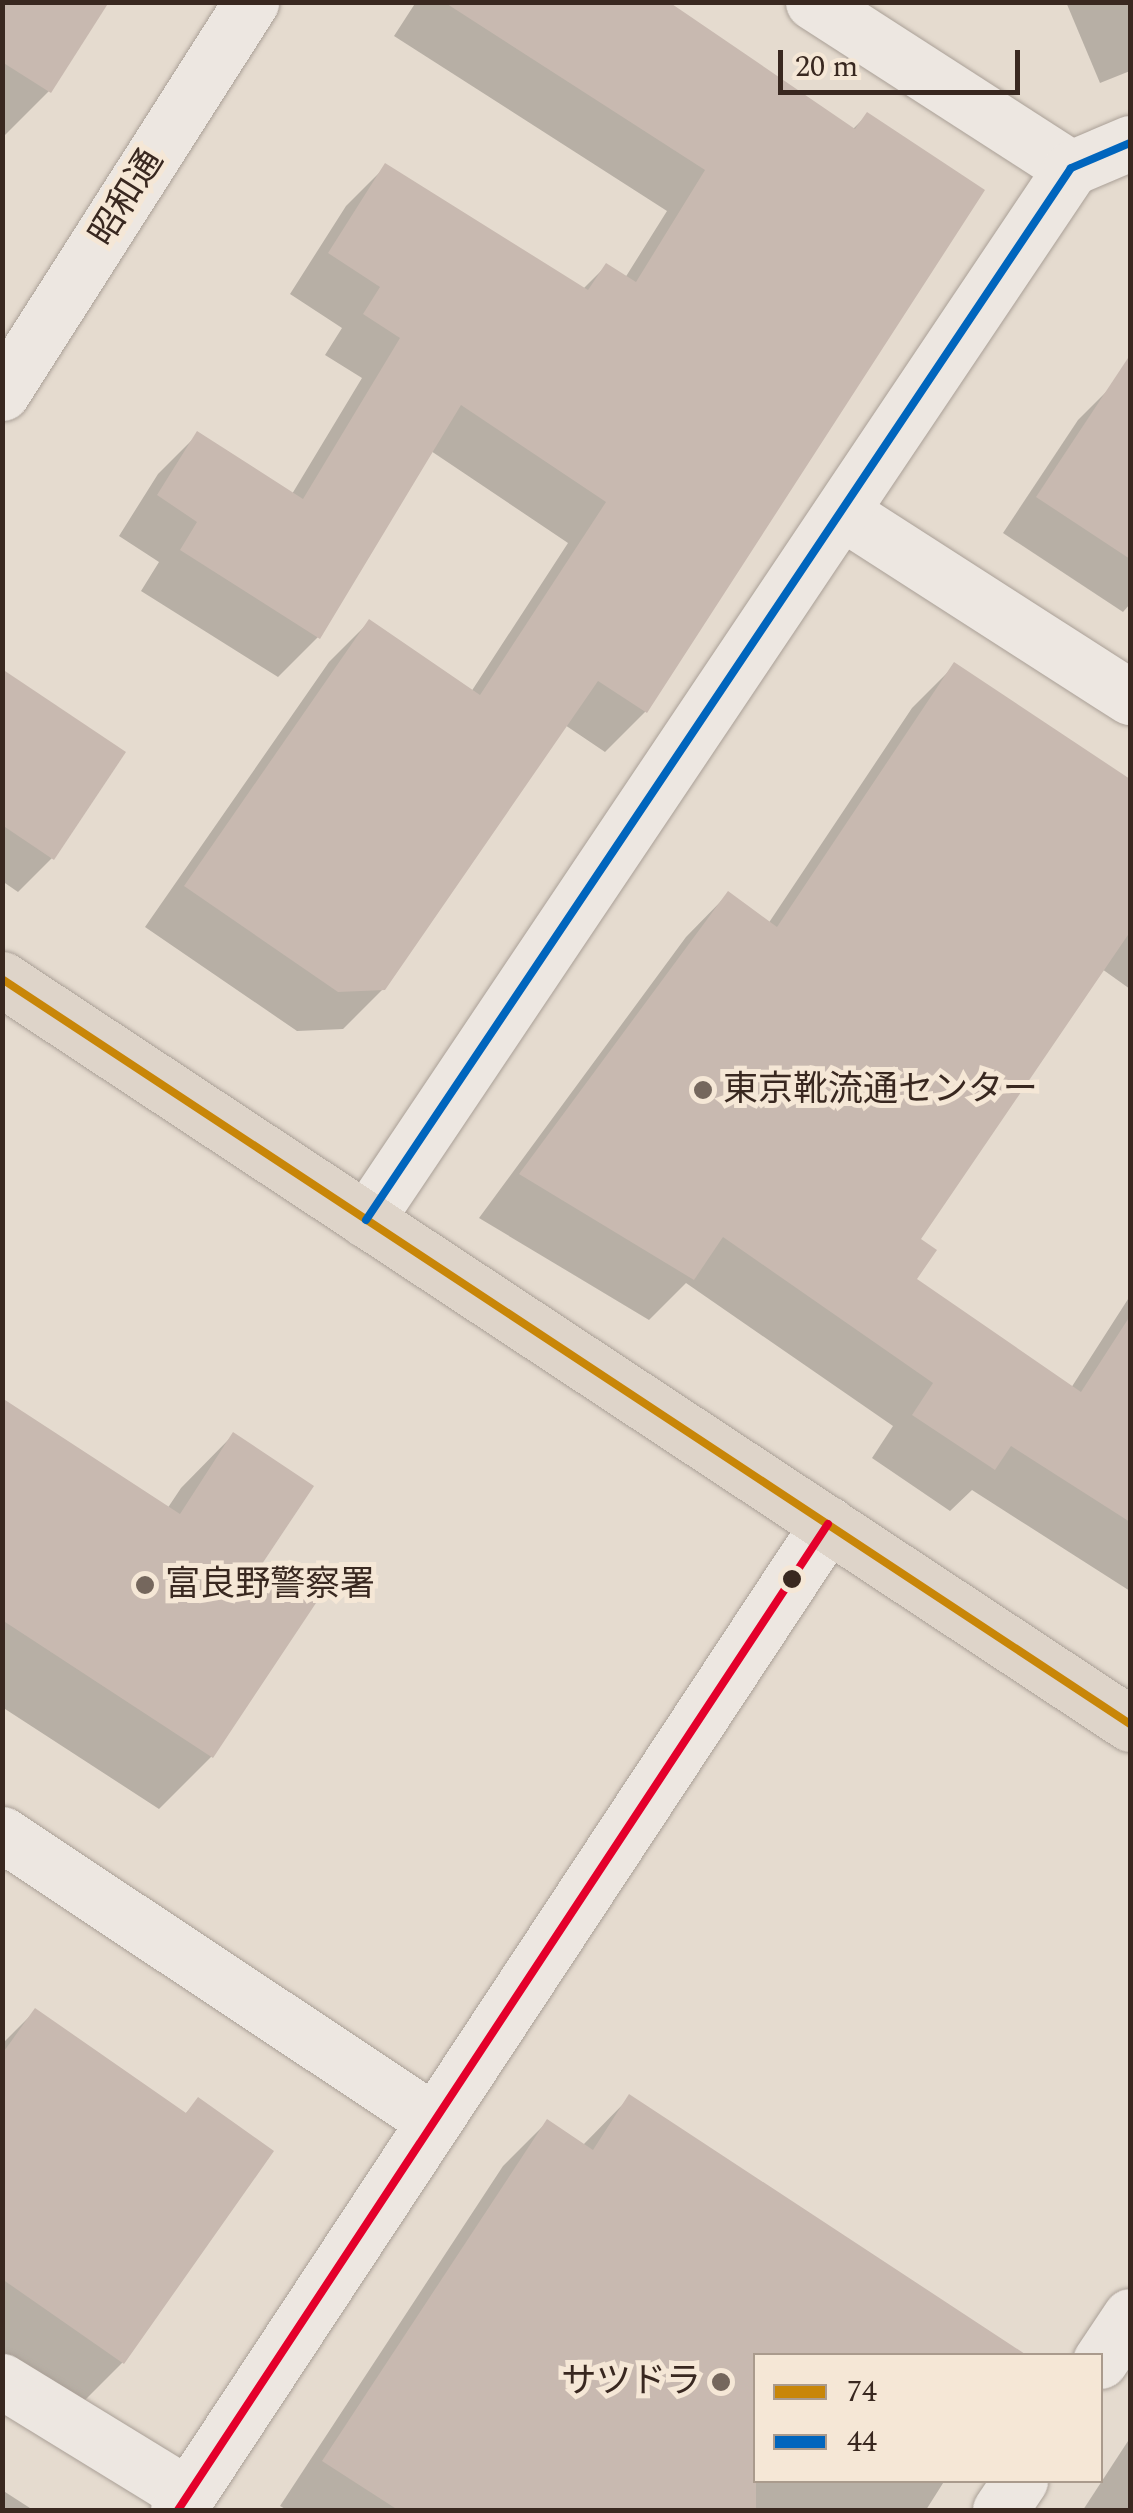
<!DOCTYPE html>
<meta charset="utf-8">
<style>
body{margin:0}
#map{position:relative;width:1133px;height:2513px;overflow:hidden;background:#e5dbcf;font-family:Spectral,"Noto Sans JP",serif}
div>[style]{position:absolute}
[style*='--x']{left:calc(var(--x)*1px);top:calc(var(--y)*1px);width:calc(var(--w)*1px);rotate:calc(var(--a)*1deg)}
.shadow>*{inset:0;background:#0003}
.building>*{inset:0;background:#c8b9b0}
.roads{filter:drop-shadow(0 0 2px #aaa097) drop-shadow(0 0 2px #aaa097)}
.minor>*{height:55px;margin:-27.5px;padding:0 27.5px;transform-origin:27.5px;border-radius:27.5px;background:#ede7e1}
.tertiary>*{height:55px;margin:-27.5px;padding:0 27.5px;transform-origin:27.5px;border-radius:27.5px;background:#ede7e1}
.trunk>*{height:55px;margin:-27.5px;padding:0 27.5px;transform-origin:27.5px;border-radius:27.5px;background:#ded4c9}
.bus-1>*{height:8px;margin:-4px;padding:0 4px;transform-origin:4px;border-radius:4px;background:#c88608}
.bus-2>*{height:8px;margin:-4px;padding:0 4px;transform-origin:4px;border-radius:4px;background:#0065bd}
.bus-3>*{height:8px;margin:-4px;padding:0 4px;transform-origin:4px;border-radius:4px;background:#e4002b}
.dots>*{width:28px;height:28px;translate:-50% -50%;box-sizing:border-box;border:5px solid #f5e7d6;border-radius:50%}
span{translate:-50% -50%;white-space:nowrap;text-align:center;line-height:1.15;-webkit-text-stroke:10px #f5e7d6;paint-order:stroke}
.street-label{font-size:35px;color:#392820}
.poi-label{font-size:35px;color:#392820}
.left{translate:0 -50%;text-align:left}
.right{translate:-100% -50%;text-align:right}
.frame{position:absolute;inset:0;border:5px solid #392820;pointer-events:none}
.legend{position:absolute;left:753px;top:2353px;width:350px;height:130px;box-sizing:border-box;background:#f5e7d6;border:2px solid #aa9b8d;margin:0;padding:12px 18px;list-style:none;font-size:30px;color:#392820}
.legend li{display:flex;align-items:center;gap:20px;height:50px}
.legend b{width:50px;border:2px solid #aa9b8d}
.scale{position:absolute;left:778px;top:50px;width:242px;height:45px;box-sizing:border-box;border:5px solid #392820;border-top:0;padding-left:12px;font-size:30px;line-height:35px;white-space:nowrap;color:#392820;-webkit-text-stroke:8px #f5e7d6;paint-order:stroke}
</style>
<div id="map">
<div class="shadow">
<i style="clip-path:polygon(2px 2px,49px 91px,4px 136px,2px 134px)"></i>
<i style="clip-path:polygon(416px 2px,663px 2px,852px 130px,867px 115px,645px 712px,605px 752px,565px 725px,384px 988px,343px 1029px,297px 1031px,145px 927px,329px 662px,369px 622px,471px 692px,568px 543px,431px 451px,318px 637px,278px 677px,141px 591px,159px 562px,119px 536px,158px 474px,198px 434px,292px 494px,362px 378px,325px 355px,342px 328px,290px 294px,346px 206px,386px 166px,583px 289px,606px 266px,625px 278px,667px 211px,394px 36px)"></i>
<i style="clip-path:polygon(1066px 2px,1130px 2px,1130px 71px,1100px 83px)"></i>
<i style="clip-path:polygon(1113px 385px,1130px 396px,1130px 604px,1123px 612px,1003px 533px,1078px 420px)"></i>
<i style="clip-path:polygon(955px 665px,1130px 786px,1130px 989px,1102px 969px,918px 1240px,913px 1280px,1071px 1388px,1130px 1296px,1130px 1591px,972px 1490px,950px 1511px,872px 1458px,893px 1426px,686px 1283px,649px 1320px,479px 1218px,686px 937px,728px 894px,768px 924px,912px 708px)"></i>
<i style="clip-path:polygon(2px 672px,52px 858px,18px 892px,2px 881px)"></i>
<i style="clip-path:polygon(2px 1401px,167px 1509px,181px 1488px,233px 1435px,257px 1568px,313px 1604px,211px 1757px,159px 1809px,2px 1707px)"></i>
<i style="clip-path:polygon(35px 2011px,184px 2115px,199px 2100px,271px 2152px,122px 2363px,76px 2409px,2px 2357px,2px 2044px)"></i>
<i style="clip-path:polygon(629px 2098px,756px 2356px,756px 2480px,945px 2480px,926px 2510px,287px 2510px,280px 2506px,503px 2166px,547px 2122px,582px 2146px)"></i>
<i style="clip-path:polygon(1130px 2438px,1130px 2510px,1083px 2510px)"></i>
<i style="clip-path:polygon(2px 2490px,33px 2510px,2px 2510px)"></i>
</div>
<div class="building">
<i style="clip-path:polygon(2px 2px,109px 2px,51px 93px,2px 62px)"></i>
<i style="clip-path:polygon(444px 2px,669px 2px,855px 129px,867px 112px,985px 190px,647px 713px,598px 681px,385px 990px,338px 992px,184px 886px,369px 619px,480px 695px,606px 502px,461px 405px,320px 639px,180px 550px,197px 522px,157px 495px,197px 431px,303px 499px,400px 338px,363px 314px,380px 287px,328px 253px,385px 163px,588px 290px,606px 263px,636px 282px,705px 170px)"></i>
<i style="clip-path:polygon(1130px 355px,1130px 559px,1036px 497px)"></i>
<i style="clip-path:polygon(954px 662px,1130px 779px,1130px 932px,921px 1239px,937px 1250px,917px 1279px,1081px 1392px,1130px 1316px,1130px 1522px,1011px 1446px,995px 1470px,912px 1415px,933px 1383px,723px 1237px,694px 1280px,519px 1174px,728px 891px,777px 927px)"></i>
<i style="clip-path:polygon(2px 669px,126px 752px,54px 860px,2px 825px)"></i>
<i style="clip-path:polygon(2px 1398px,180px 1514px,233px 1432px,314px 1486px,260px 1567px,316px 1603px,213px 1758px,2px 1620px)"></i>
<i style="clip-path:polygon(35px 2008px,186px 2113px,198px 2097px,274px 2151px,124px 2364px,2px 2279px,2px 2054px)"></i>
<i style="clip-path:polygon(629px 2094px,1028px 2356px,756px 2356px,756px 2510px,398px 2510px,322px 2461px,547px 2119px,593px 2150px)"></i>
</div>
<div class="roads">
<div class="minor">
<i style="--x:813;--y:2;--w:307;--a:32.8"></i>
<i style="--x:843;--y:513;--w:341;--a:32.7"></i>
<i style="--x:366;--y:1220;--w:1266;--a:-56.17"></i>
<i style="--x:1071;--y:168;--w:64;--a:-23"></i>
<i style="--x:2;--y:1834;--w:519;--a:33.6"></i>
<i style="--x:1100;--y:2361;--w:54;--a:-56.3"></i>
<i style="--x:2;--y:2381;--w:218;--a:31.5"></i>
<i style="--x:178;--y:2510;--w:1181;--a:-56.61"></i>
<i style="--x:1000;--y:2510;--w:36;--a:-56"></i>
</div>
<div class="tertiary">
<i style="--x:2;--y:393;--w:464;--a:-57.5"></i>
</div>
<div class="trunk">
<i style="--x:2;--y:979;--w:1352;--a:33.44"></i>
</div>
</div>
<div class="bus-1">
<i style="--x:2;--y:979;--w:1352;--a:33.44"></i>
</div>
<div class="bus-2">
<i style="--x:366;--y:1220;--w:1266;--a:-56.17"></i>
<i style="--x:1071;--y:168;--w:64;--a:-23"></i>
</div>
<div class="bus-3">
<i style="--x:178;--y:2510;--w:1181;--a:-56.61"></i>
</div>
<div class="dots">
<i style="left:703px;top:1090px;background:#75675d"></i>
<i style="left:792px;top:1579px;background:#392820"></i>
<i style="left:145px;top:1585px;background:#75675d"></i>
<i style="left:721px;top:2382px;background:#75675d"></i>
</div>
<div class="street-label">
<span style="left:127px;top:198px;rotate:-58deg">昭和通</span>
</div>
<div class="poi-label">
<span class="left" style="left:723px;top:1090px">東京靴流通センター</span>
<span class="left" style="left:165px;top:1585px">富良野警察署</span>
<span class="right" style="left:701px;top:2382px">サツドラ</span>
</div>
<div class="frame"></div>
<ul class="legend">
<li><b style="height:12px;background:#c88608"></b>74</li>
<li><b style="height:12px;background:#0065bd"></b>44</li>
</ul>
<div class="scale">20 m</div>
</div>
